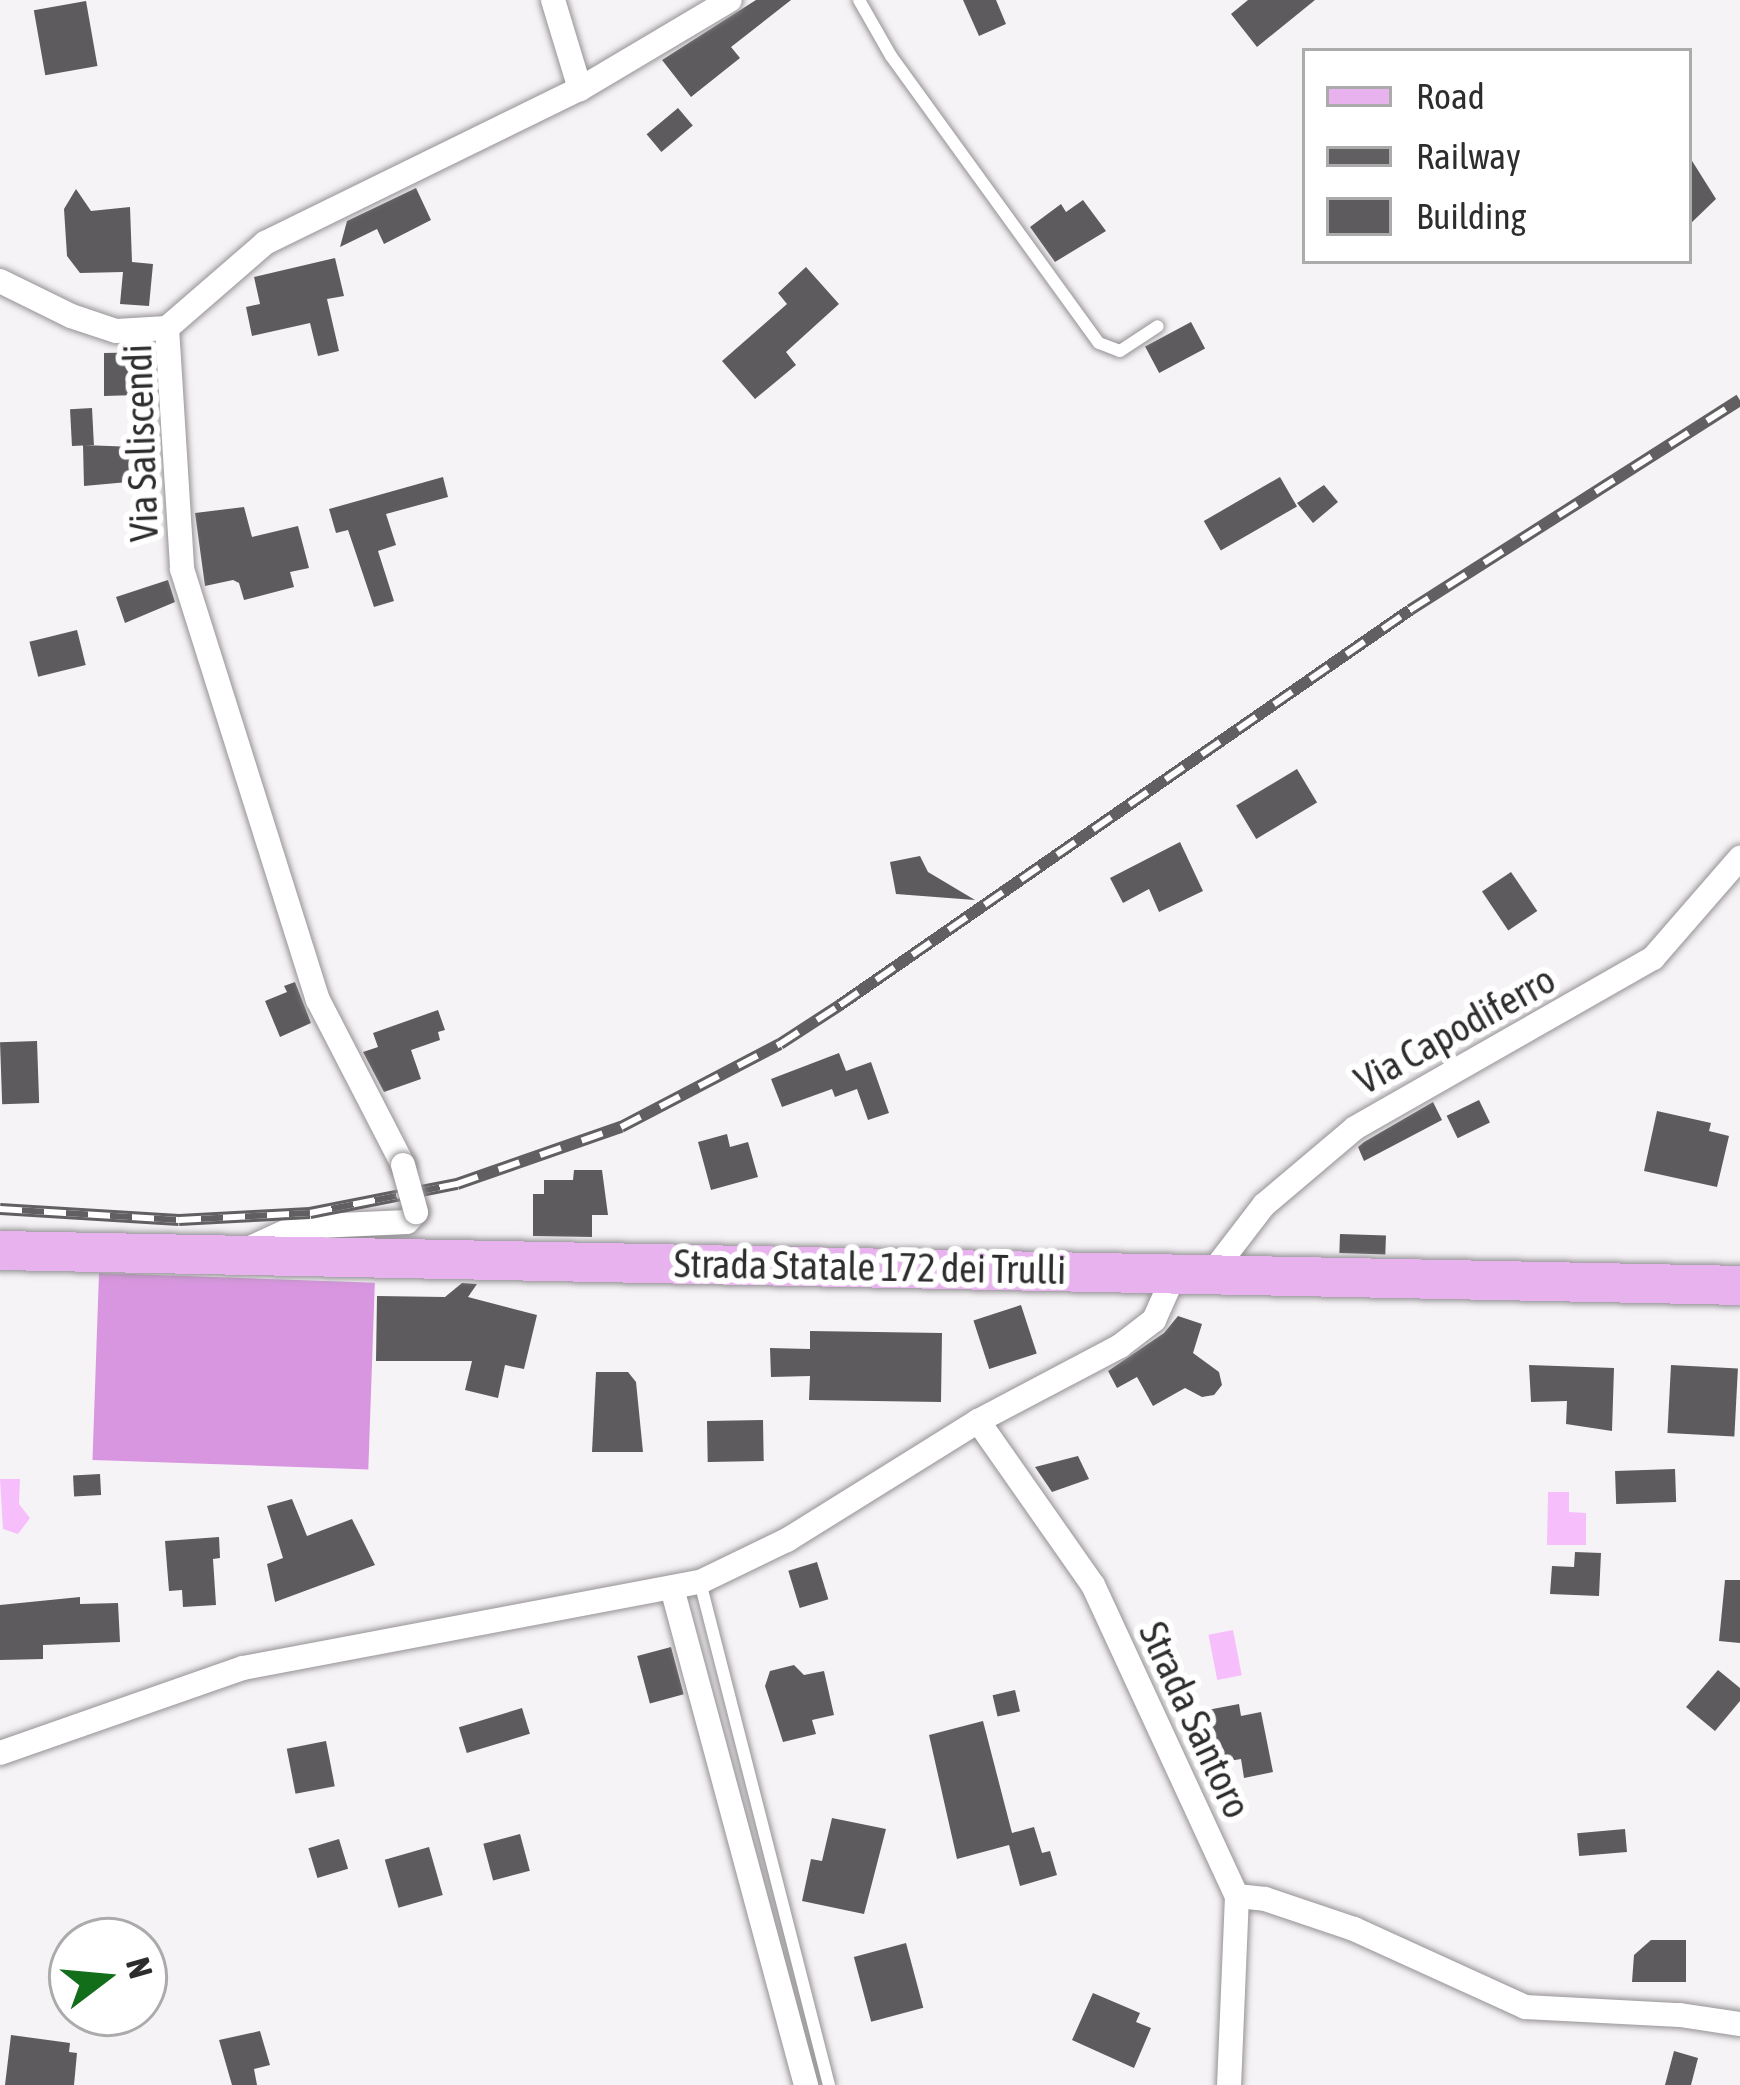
<!DOCTYPE html>
<style>
body{margin:0}
#map{position:relative;width:1740px;height:2085px;overflow:hidden;background:#f6f3f6;font-family:"Asap Condensed",sans-serif}
div>[style]{position:absolute}
[style*='--x']{left:calc(var(--x)*1px);top:calc(var(--y)*1px);width:calc(var(--w)*1px);rotate:calc(var(--a)*1deg)}
.forest>*{inset:0;background:#d996e0;transform-origin:0 0}
.water>*{inset:0;background:#f6bffb;transform-origin:0 0}
.building>*{inset:0;background:#5d5b5e;transform-origin:0 0}
.roads{filter:drop-shadow(0 0 3px #959295) drop-shadow(0 0 3px #959295)}
.service>*{height:12px;margin:-6px;padding:0 6px;transform-origin:6px;border-radius:6px;background:#fff}
.minor>*{height:24px;margin:-12px;padding:0 12px;transform-origin:12px;border-radius:12px;background:#fff}
.primary>*{height:39px;margin:-19.5px;padding:0 19.5px;transform-origin:19.5px;border-radius:19.5px;background:#e8b2ee}
.rail>*{height:12px;margin-top:-6px;transform-origin:0;background:repeating-linear-gradient(90deg,#fff 0 22px,#615f61 0 44px);box-sizing:border-box;border-block:3px solid #615f61}
.bridges{filter:drop-shadow(0 0 3px #959295) drop-shadow(0 0 3px #959295)}
.minor-bridge>*{height:24px;margin:-12px;padding:0 12px;transform-origin:12px;border-radius:12px;background:#fff}
span{translate:-50% -50%;white-space:nowrap;text-align:center;line-height:1.15;-webkit-text-stroke:12px #fff;paint-order:stroke}
.street-label{font-size:39px;color:#2e2d2e}
.legend{position:absolute;left:1302px;top:48px;width:390px;height:216px;box-sizing:border-box;background:#fff;border:3px solid #ababab;margin:0;padding:15px 21px;list-style:none;font-size:36px;color:#2e2d2e}
.legend li{display:flex;align-items:center;gap:24px;height:60px}
.legend b{width:60px;border:3px solid #ababab}
.north{position:absolute;left:48px;top:1917px;width:120px;height:120px;box-sizing:border-box;background:#fff;border:3px solid #ababab;border-radius:50%;rotate:74deg;font-size:33px;font-weight:700;line-height:48px;text-align:center;color:#2e2d2e}
.north::after{content:'';display:block;margin:auto;width:42px;height:54px;background:#136e1a;clip-path:polygon(50% 0,100% 100%,50% 72%,0 100%)}
</style>
<div id="map">
<div class="forest">
<i style="left:99px;top:1273px;width:276px;height:187px;rotate:2deg"></i>
</div>
<div class="water">
<i style="clip-path:polygon(0 1479px,20px 1479px,19px 1504px,30px 1518px,18px 1534px,3px 1529px)"></i>
<i style="clip-path:polygon(1548px 1492px,1569px 1492px,1569px 1512px,1586px 1513px,1586px 1545px,1547px 1545px)"></i>
<i style="left:1233px;top:1630px;width:46px;height:25px;rotate:79deg"></i>
</div>
<div class="building">
<i style="clip-path:polygon(756px 0,791px 0,731px 47px,740px 58px,691px 97px,662px 60px)"></i>
<i style="clip-path:polygon(963px 0,996px 0,1006px 24px,979px 36px)"></i>
<i style="clip-path:polygon(1248px 0,1315px 0,1257px 47px,1231px 14px)"></i>
<i style="left:86px;top:1px;width:66px;height:53px;rotate:80deg"></i>
<i style="left:678px;top:108px;width:23px;height:41px;rotate:50deg"></i>
<i style="clip-path:polygon(1689px 156px,1716px 199px,1689px 225px)"></i>
<i style="clip-path:polygon(416px 188px,431px 220px,384px 244px,377px 229px,340px 247px,347px 221px)"></i>
<i style="clip-path:polygon(76px 189px,91px 211px,130px 207px,132px 262px,153px 264px,149px 306px,120px 304px,123px 272px,80px 273px,67px 256px,64px 209px)"></i>
<i style="clip-path:polygon(1083px 200px,1106px 231px,1055px 262px,1030px 227px,1061px 204px,1066px 212px)"></i>
<i style="clip-path:polygon(335px 258px,344px 296px,327px 299px,339px 351px,318px 356px,310px 323px,252px 336px,246px 307px,260px 304px,254px 277px)"></i>
<i style="clip-path:polygon(806px 267px,839px 304px,786px 352px,796px 365px,755px 399px,722px 361px,787px 304px,778px 293px)"></i>
<i style="left:1191px;top:322px;width:30px;height:52px;rotate:62deg"></i>
<i style="clip-path:polygon(152px 352px,159px 468px,137px 470px,139px 481px,84px 486px,83px 445px,135px 447px,137px 395px,104px 396px,104px 353px)"></i>
<i style="left:92px;top:408px;width:37px;height:22px;rotate:87deg"></i>
<i style="clip-path:polygon(443px 477px,448px 497px,386px 514px,396px 545px,378px 551px,394px 601px,374px 607px,348px 530px,336px 533px,329px 509px)"></i>
<i style="left:1280px;top:477px;width:34px;height:88px;rotate:60deg"></i>
<i style="clip-path:polygon(1324px 485px,1338px 502px,1313px 523px,1297px 503px)"></i>
<i style="clip-path:polygon(244px 507px,252px 537px,298px 526px,309px 568px,290px 572px,294px 587px,244px 600px,239px 583px,233px 580px,205px 586px,195px 513px)"></i>
<i style="clip-path:polygon(168px 580px,175px 602px,125px 623px,116px 597px)"></i>
<i style="left:77px;top:630px;width:36px;height:49px;rotate:76deg"></i>
<i style="left:1297px;top:769px;width:39px;height:71px;rotate:59deg"></i>
<i style="clip-path:polygon(1180px 842px,1203px 891px,1159px 912px,1149px 889px,1123px 903px,1110px 878px)"></i>
<i style="clip-path:polygon(920px 856px,928px 872px,975px 900px,896px 894px,890px 862px)"></i>
<i style="left:1511px;top:872px;width:47px;height:35px;rotate:56deg"></i>
<i style="clip-path:polygon(295px 982px,311px 1023px,280px 1037px,265px 1001px,287px 992px,284px 986px)"></i>
<i style="clip-path:polygon(438px 1010px,445px 1030px,438px 1032px,440px 1040px,411px 1050px,421px 1079px,384px 1092px,363px 1052px,378px 1047px,373px 1033px)"></i>
<i style="left:37px;top:1041px;width:62px;height:37px;rotate:88deg"></i>
<i style="clip-path:polygon(839px 1053px,846px 1071px,871px 1062px,889px 1113px,868px 1120px,857px 1089px,835px 1097px,832px 1089px,782px 1107px,771px 1079px)"></i>
<i style="left:1479px;top:1100px;width:25px;height:36px;rotate:64deg"></i>
<i style="clip-path:polygon(1433px 1102px,1442px 1120px,1364px 1161px,1358px 1147px,1364px 1142px)"></i>
<i style="clip-path:polygon(1657px 1111px,1711px 1123px,1709px 1131px,1729px 1136px,1717px 1187px,1644px 1171px)"></i>
<i style="clip-path:polygon(727px 1134px,730px 1147px,748px 1142px,758px 1177px,711px 1190px,698px 1142px)"></i>
<i style="clip-path:polygon(574px 1170px,602px 1170px,608px 1215px,592px 1215px,592px 1237px,533px 1236px,533px 1194px,544px 1194px,544px 1180px,573px 1180px)"></i>
<i style="left:1340px;top:1234px;width:46px;height:19px;rotate:2deg"></i>
<i style="clip-path:polygon(462px 1283px,477px 1284px,468px 1297px,537px 1315px,524px 1369px,505px 1365px,498px 1398px,465px 1390px,472px 1361px,376px 1361px,377px 1296px,445px 1297px)"></i>
<i style="left:1021px;top:1305px;width:51px;height:50px;rotate:72deg"></i>
<i style="clip-path:polygon(1178px 1316px,1202px 1324px,1193px 1353px,1219px 1372px,1222px 1385px,1214px 1395px,1202px 1397px,1185px 1388px,1153px 1406px,1137px 1377px,1117px 1388px,1108px 1371px,1164px 1333px)"></i>
<i style="clip-path:polygon(810px 1331px,942px 1333px,941px 1402px,809px 1400px,810px 1376px,771px 1377px,770px 1348px,810px 1349px)"></i>
<i style="clip-path:polygon(1529px 1365px,1614px 1368px,1612px 1431px,1566px 1424px,1567px 1401px,1531px 1402px)"></i>
<i style="left:1671px;top:1365px;width:67px;height:68px;rotate:3deg"></i>
<i style="clip-path:polygon(596px 1372px,628px 1372px,636px 1382px,643px 1452px,592px 1452px)"></i>
<i style="left:763px;top:1420px;width:41px;height:56px;rotate:89deg"></i>
<i style="clip-path:polygon(1078px 1456px,1089px 1479px,1052px 1492px,1035px 1467px)"></i>
<i style="left:1675px;top:1469px;width:33px;height:60px;rotate:88deg"></i>
<i style="left:100px;top:1474px;width:21px;height:27px;rotate:87deg"></i>
<i style="clip-path:polygon(292px 1499px,307px 1536px,352px 1519px,375px 1565px,275px 1602px,267px 1564px,283px 1558px,267px 1506px)"></i>
<i style="clip-path:polygon(219px 1537px,220px 1558px,213px 1559px,216px 1605px,183px 1607px,182px 1590px,169px 1591px,165px 1541px)"></i>
<i style="clip-path:polygon(1575px 1552px,1601px 1553px,1599px 1596px,1550px 1594px,1552px 1566px,1574px 1567px)"></i>
<i style="left:817px;top:1562px;width:39px;height:30px;rotate:73deg"></i>
<i style="clip-path:polygon(1725px 1580px,1740px 1580px,1740px 1643px,1719px 1641px)"></i>
<i style="clip-path:polygon(80px 1597px,80px 1604px,118px 1603px,120px 1642px,43px 1645px,43px 1659px,0 1660px,0 1605px)"></i>
<i style="left:671px;top:1647px;width:49px;height:35px;rotate:75deg"></i>
<i style="clip-path:polygon(794px 1665px,804px 1675px,824px 1671px,834px 1715px,812px 1720px,816px 1734px,783px 1742px,765px 1686px,770px 1671px)"></i>
<i style="clip-path:polygon(1718px 1670px,1740px 1688px,1740px 1701px,1715px 1731px,1686px 1707px)"></i>
<i style="left:1015px;top:1690px;width:22px;height:23px;rotate:77deg"></i>
<i style="clip-path:polygon(1239px 1704px,1241px 1716px,1261px 1712px,1273px 1772px,1244px 1778px,1241px 1759px,1212px 1764px,1202px 1711px)"></i>
<i style="left:522px;top:1708px;width:27px;height:66px;rotate:73deg"></i>
<i style="clip-path:polygon(983px 1721px,1012px 1833px,1034px 1827px,1042px 1853px,1050px 1851px,1057px 1875px,1020px 1886px,1009px 1845px,957px 1859px,929px 1735px)"></i>
<i style="left:326px;top:1741px;width:46px;height:40px;rotate:79deg"></i>
<i style="clip-path:polygon(832px 1818px,886px 1829px,864px 1914px,802px 1901px,811px 1859px,822px 1861px)"></i>
<i style="left:1625px;top:1829px;width:23px;height:48px;rotate:85deg"></i>
<i style="left:520px;top:1834px;width:38px;height:38px;rotate:75deg"></i>
<i style="left:339px;top:1839px;width:31px;height:32px;rotate:73deg"></i>
<i style="left:429px;top:1847px;width:50px;height:46px;rotate:74deg"></i>
<i style="clip-path:polygon(1651px 1940px,1686px 1940px,1686px 1982px,1632px 1982px,1634px 1955px)"></i>
<i style="left:906px;top:1943px;width:67px;height:54px;rotate:75deg"></i>
<i style="clip-path:polygon(1093px 1993px,1140px 2013px,1136px 2022px,1151px 2028px,1134px 2068px,1072px 2040px)"></i>
<i style="clip-path:polygon(260px 2031px,270px 2065px,254px 2069px,257px 2085px,232px 2085px,219px 2040px)"></i>
<i style="clip-path:polygon(11px 2035px,70px 2043px,69px 2052px,77px 2053px,74px 2085px,5px 2085px)"></i>
<i style="clip-path:polygon(1674px 2051px,1698px 2058px,1691px 2085px,1665px 2085px)"></i>
</div>
<div class="roads">
<div class="service">
<i style="--x:859;--y:0;--w:64;--a:60.3"></i>
<i style="--x:891;--y:56;--w:354;--a:54.1"></i>
<i style="--x:1099;--y:343;--w:22;--a:21"></i>
<i style="--x:1120;--y:351;--w:45;--a:-33.3"></i>
<i style="--x:700;--y:1582;--w:519;--a:75.62"></i>
</div>
<div class="minor">
<i style="--x:553;--y:0;--w:93;--a:73.1"></i>
<i style="--x:0;--y:281;--w:79;--a:26.2"></i>
<i style="--x:71;--y:316;--w:47;--a:18.4"></i>
<i style="--x:116;--y:331;--w:51;--a:-3.4"></i>
<i style="--x:167;--y:328;--w:241;--a:86.4"></i>
<i style="--x:182;--y:569;--w:452;--a:72.5"></i>
<i style="--x:318;--y:1000;--w:186;--a:62.7"></i>
<i style="--x:167;--y:328;--w:130;--a:-40.9"></i>
<i style="--x:265;--y:243;--w:351;--a:-26.1"></i>
<i style="--x:580;--y:89;--w:174;--a:-30.7"></i>
<i style="--x:246;--y:1250;--w:55;--a:-24.7"></i>
<i style="--x:296;--y:1227;--w:111;--a:-2.6"></i>
<i style="--x:407;--y:1222;--w:13;--a:-48"></i>
<i style="--x:1211;--y:1274;--w:87;--a:-52.5"></i>
<i style="--x:1264;--y:1205;--w:119;--a:-40.2"></i>
<i style="--x:1355;--y:1128;--w:343;--a:-29.7"></i>
<i style="--x:1653;--y:958;--w:133;--a:-49"></i>
<i style="--x:978;--y:1421;--w:200;--a:55"></i>
<i style="--x:1093;--y:1585;--w:343;--a:65.2"></i>
<i style="--x:1237;--y:1896;--w:189;--a:92.4"></i>
<i style="--x:672;--y:1588;--w:515;--a:74.91"></i>
<i style="--x:0;--y:1753;--w:257;--a:-19.3"></i>
<i style="--x:243;--y:1668;--w:465;--a:-10.7"></i>
<i style="--x:700;--y:1582;--w:97;--a:-25.8"></i>
<i style="--x:787;--y:1540;--w:225;--a:-31.9"></i>
<i style="--x:978;--y:1421;--w:161;--a:-27.8"></i>
<i style="--x:1120;--y:1346;--w:43;--a:-37.4"></i>
<i style="--x:1154;--y:1320;--w:51;--a:-65.9"></i>
<i style="--x:1237;--y:1896;--w:28;--a:6"></i>
<i style="--x:1265;--y:1899;--w:94;--a:18.6"></i>
<i style="--x:1354;--y:1929;--w:188;--a:24.5"></i>
<i style="--x:1525;--y:2007;--w:155;--a:3"></i>
<i style="--x:1680;--y:2015;--w:61;--a:8.5"></i>
</div>
<div class="primary">
<i style="--x:0;--y:1250;--w:1740;--a:1.15"></i>
</div>
</div>
<div class="rail">
<i style="--x:0;--y:1209;--w:179;--a:3.5"></i>
<i style="--x:179;--y:1220;--w:131;--a:-3.1"></i>
<i style="--x:310;--y:1213;--w:150;--a:-11.2"></i>
<i style="--x:457;--y:1184;--w:174;--a:-19.2"></i>
<i style="--x:621;--y:1127;--w:179;--a:-27.6"></i>
<i style="--x:780;--y:1044;--w:72;--a:-33"></i>
<i style="--x:840;--y:1005;--w:693;--a:-34.72"></i>
<i style="--x:1410;--y:610;--w:391;--a:-32.5"></i>
</div>
<div class="bridges">
<div class="minor-bridge">
<i style="--x:403;--y:1165;--w:49;--a:74.5"></i>
</div>
</div>
<div class="street-label">
<span style="left:141px;top:443px;rotate:-92deg">Via Saliscendi</span>
<span style="left:1455px;top:1030px;rotate:-29deg">Via Capodiferro</span>
<span style="left:870px;top:1267px;rotate:1deg">Strada Statale 172 dei Trulli</span>
<span style="left:1195px;top:1720px;rotate:65deg">Strada Santoro</span>
</div>
<ul class="legend">
<li><b style="height:15px;background:#e8b2ee"></b>Road</li>
<li><b style="height:15px;background:#615f61"></b>Railway</li>
<li><b style="height:33px;background:#5d5b5e"></b>Building</li>
</ul>
<div class="north">N</div>
</div>
